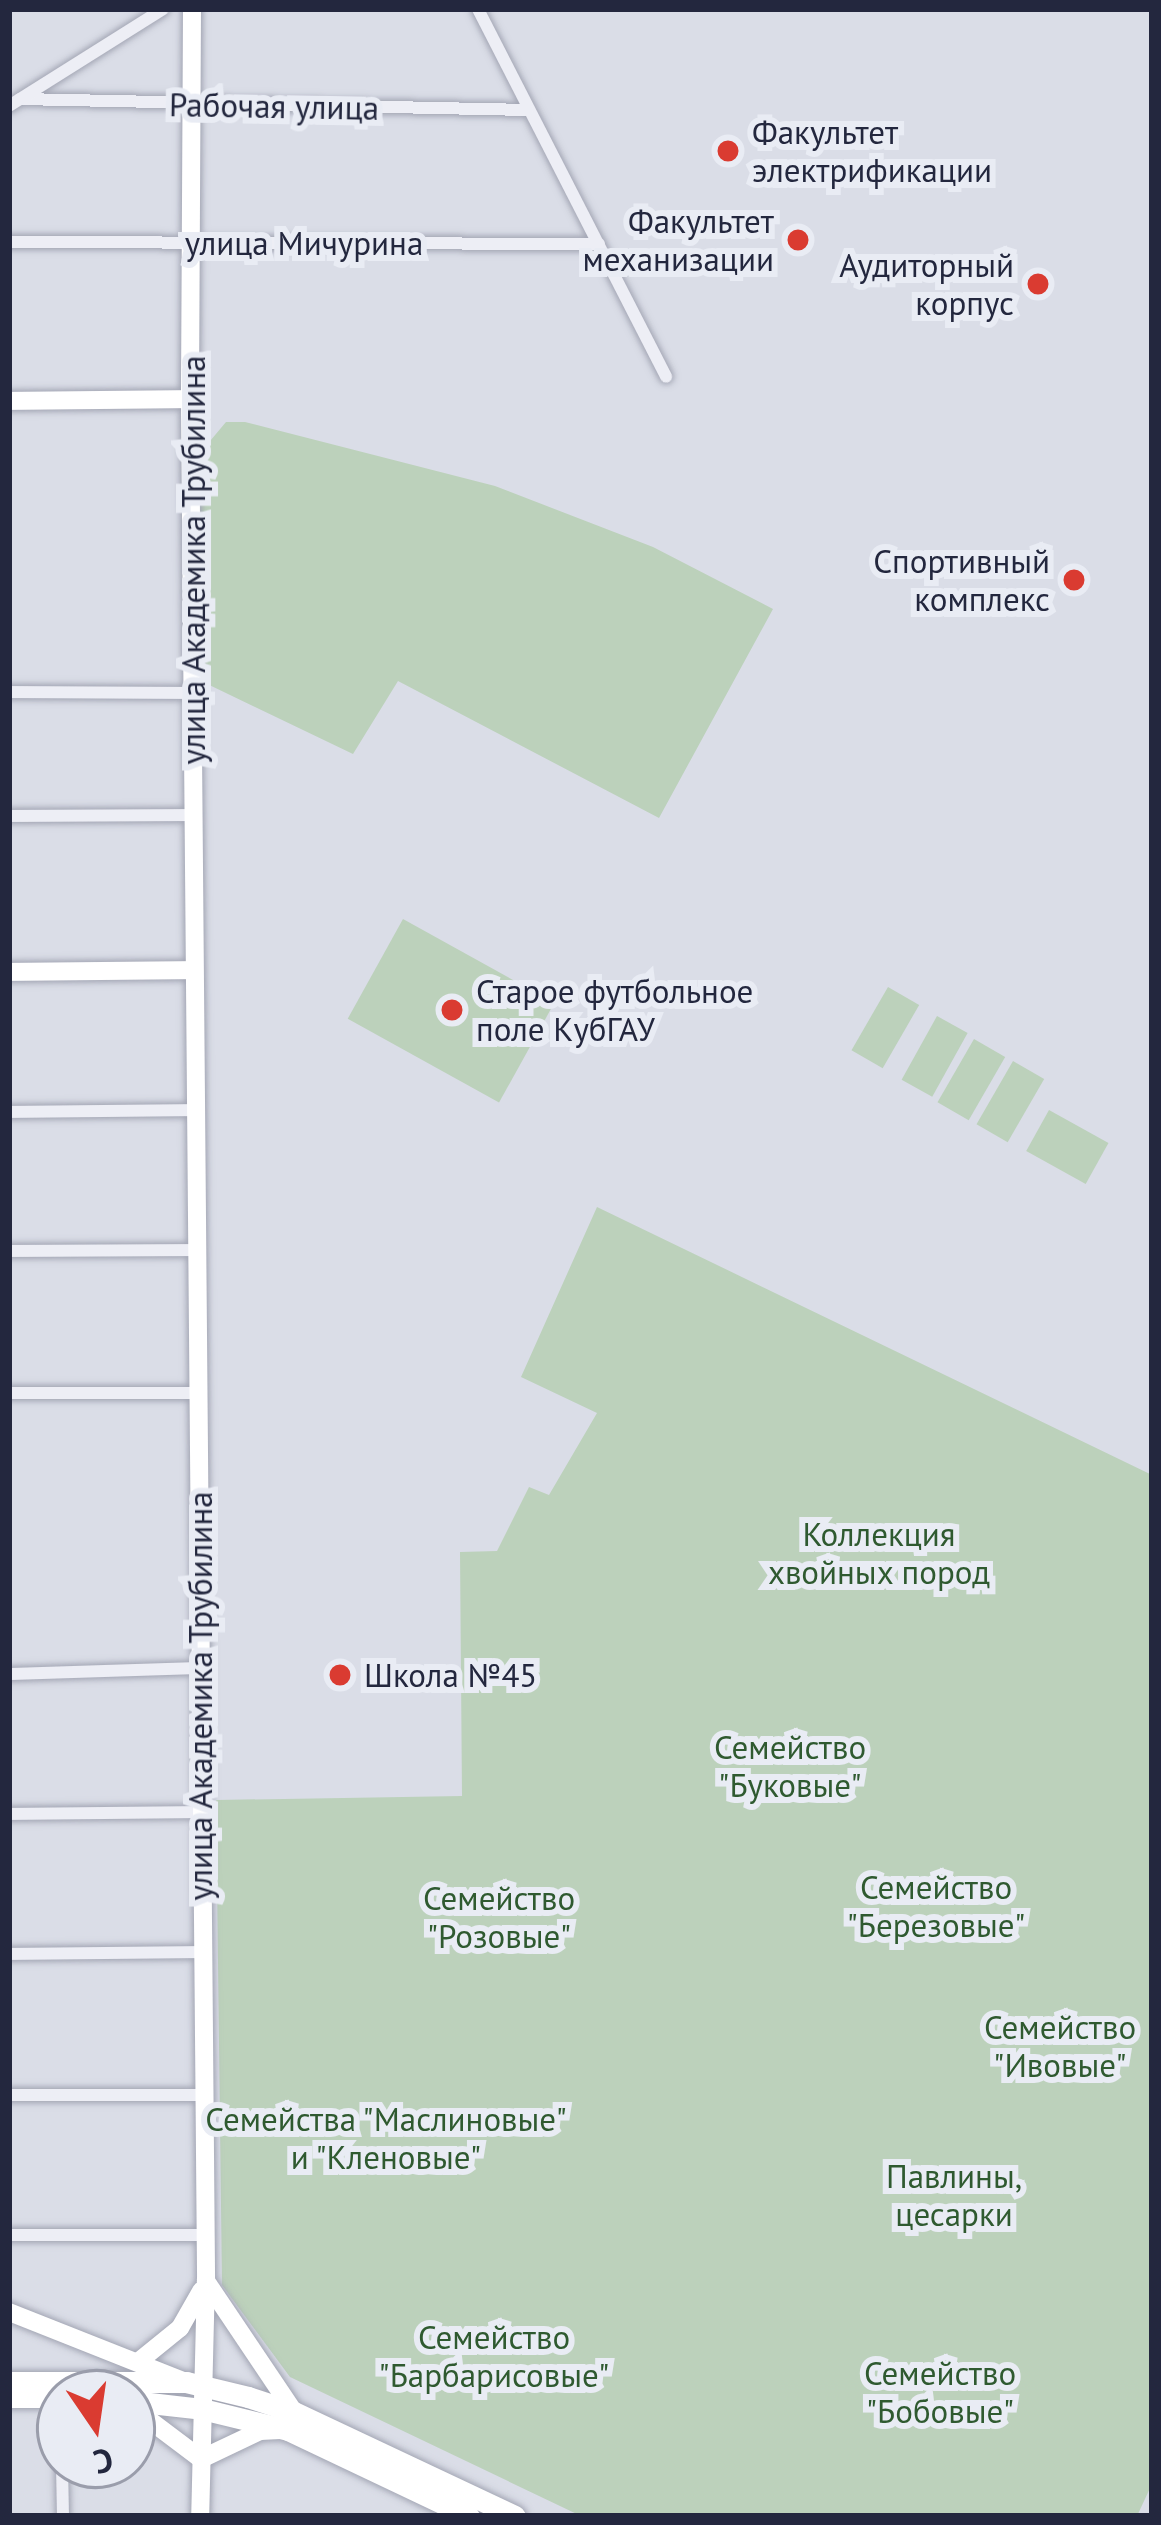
<!DOCTYPE html>
<meta charset="utf-8">
<style>
body{margin:0}
#map{position:relative;width:1161px;height:2525px;overflow:hidden;background:#dadde7;font-family:"PT Sans",sans-serif}
div>[style]{position:absolute}
[style*='--x']{left:calc(var(--x)*1px);top:calc(var(--y)*1px);width:calc(var(--w)*1px);rotate:calc(var(--a)*1deg)}
.green>*{inset:0;background:#bcd1bb;transform-origin:0 0}
.roads{filter:drop-shadow(0 0 3px #a3a6b4) drop-shadow(0 0 3px #a3a6b4)}
.street>*{height:12px;margin:-6px;padding:0 6px;transform-origin:6px;border-radius:6px;background:#edeef5}
.secondary>*{height:18px;margin:-9px;padding:0 9px;transform-origin:9px;border-radius:9px;background:#fff}
.highway>*{height:21px;margin:-10.5px;padding:0 10.5px;transform-origin:10.5px;border-radius:10.5px;background:#fff}
.dots>*{width:33px;height:33px;translate:-50% -50%;box-sizing:border-box;border:6px solid #e9ecf4;border-radius:50%}
span{translate:-50% -50%;white-space:nowrap;text-align:center;line-height:1.15;-webkit-text-stroke:12px #e9ecf4;paint-order:stroke}
.street-label{font-size:33px;color:#23273e}
.poi-label{font-size:33px;color:#23273e}
.left{translate:0 -50%;text-align:left}
.right{translate:-100% -50%;text-align:right}
.park-label{font-size:33px;color:#2f5a30}
.frame{position:absolute;inset:0;border:12px solid #23273e;pointer-events:none}
.north{position:absolute;left:36px;top:2369px;width:120px;height:120px;box-sizing:border-box;background:#e9ecf4;border:3px solid #9a9dab;border-radius:50%;rotate:167deg;font-size:33px;font-weight:700;line-height:48px;text-align:center;color:#23273e}
.north::after{content:'';display:block;margin:auto;width:42px;height:54px;background:#da3b31;clip-path:polygon(50% 0,100% 100%,50% 72%,0 100%)}
</style>
<div id="map">
<div class="green">
<i style="clip-path:polygon(226px 422px,245px 422px,495px 486px,653px 547px,773px 609px,659px 818px,398px 681px,353px 754px,201px 681px,200px 453px)"></i>
<i style="left:403px;top:919px;width:173px;height:114px;rotate:29deg"></i>
<i style="left:888px;top:987px;width:36px;height:73px;rotate:30deg"></i>
<i style="left:937px;top:1016px;width:35px;height:73px;rotate:29deg"></i>
<i style="left:974px;top:1039px;width:36px;height:73px;rotate:30deg"></i>
<i style="left:1013px;top:1061px;width:36px;height:73px;rotate:30deg"></i>
<i style="left:1049px;top:1110px;width:68px;height:47px;rotate:29deg"></i>
<i style="clip-path:polygon(597px 1207px,1152px 1475px,1152px 2484px,1137px 2516px,581px 2516px,290px 2377px,222px 2285px,216px 1800px,462px 1796px,460px 1552px,497px 1551px,529px 1487px,549px 1495px,597px 1413px,521px 1377px)"></i>
</div>
<div class="roads">
<div class="street">
<i style="--x:478;--y:9;--w:413;--a:62.9"></i>
<i style="--x:20;--y:99;--w:508;--a:1.24"></i>
<i style="--x:9;--y:106;--w:182;--a:-32.2"></i>
<i style="--x:9;--y:242;--w:590;--a:0.19"></i>
<i style="--x:9;--y:692;--w:184;--a:0.3"></i>
<i style="--x:9;--y:816;--w:184;--a:-0.3"></i>
<i style="--x:9;--y:1112;--w:188;--a:-0.6"></i>
<i style="--x:9;--y:1251;--w:189;--a:-0.3"></i>
<i style="--x:9;--y:1393;--w:189;--a:0"></i>
<i style="--x:9;--y:1674;--w:191;--a:-1.8"></i>
<i style="--x:9;--y:1814;--w:191;--a:-0.6"></i>
<i style="--x:9;--y:1954;--w:192;--a:-0.6"></i>
<i style="--x:9;--y:2095;--w:192;--a:0"></i>
<i style="--x:9;--y:2235;--w:195;--a:0"></i>
<i style="--x:62;--y:2465;--w:51;--a:88.9"></i>
</div>
<div class="secondary">
<i style="--x:192;--y:9;--w:390;--a:90.3"></i>
<i style="--x:190;--y:399;--w:1879;--a:89.51"></i>
<i style="--x:206;--y:2278;--w:238;--a:91.4"></i>
<i style="--x:9;--y:401;--w:181;--a:-0.6"></i>
<i style="--x:9;--y:972;--w:185;--a:-0.6"></i>
<i style="--x:206;--y:2281;--w:158;--a:56.1"></i>
<i style="--x:9;--y:2312;--w:187;--a:21.6"></i>
<i style="--x:138;--y:2362;--w:54;--a:-39"></i>
<i style="--x:180;--y:2328;--w:43;--a:-60.4"></i>
<i style="--x:132;--y:2407;--w:86;--a:37"></i>
<i style="--x:201;--y:2459;--w:65;--a:-25.4"></i>
<i style="--x:260;--y:2431;--w:20;--a:-3"></i>
</div>
<div class="highway">
<i style="--x:9;--y:2382;--w:177;--a:0"></i>
<i style="--x:186;--y:2382;--w:64;--a:13.6"></i>
<i style="--x:248;--y:2397;--w:48;--a:18.1"></i>
<i style="--x:294;--y:2412;--w:244;--a:25.2"></i>
<i style="--x:9;--y:2397;--w:51;--a:0"></i>
<i style="--x:132;--y:2401;--w:70;--a:6.5"></i>
<i style="--x:202;--y:2409;--w:89;--a:13.7"></i>
<i style="--x:288;--y:2430;--w:200;--a:25.4"></i>
</div>
</div>
<div class="dots">
<i style="left:728px;top:151px;background:#da3b31"></i>
<i style="left:798px;top:240px;background:#da3b31"></i>
<i style="left:1038px;top:284px;background:#da3b31"></i>
<i style="left:1074px;top:580px;background:#da3b31"></i>
<i style="left:452px;top:1010px;background:#da3b31"></i>
<i style="left:340px;top:1675px;background:#da3b31"></i>
</div>
<div class="street-label">
<span style="left:274px;top:106px;rotate:1deg">Рабочая улица</span>
<span style="left:304px;top:243px">улица Мичурина</span>
<span style="left:193px;top:560px;rotate:-90deg">улица Академика Трубилина</span>
<span style="left:200px;top:1696px;rotate:-90deg">улица Академика Трубилина</span>
</div>
<div class="poi-label">
<span class="left" style="left:752px;top:151px">Факультет<br>электрификации</span>
<span class="right" style="left:774px;top:240px">Факультет<br>механизации</span>
<span class="right" style="left:1014px;top:284px">Аудиторный<br>корпус</span>
<span class="right" style="left:1050px;top:580px">Спортивный<br>комплекс</span>
<span class="left" style="left:476px;top:1010px">Старое футбольное<br>поле КубГАУ</span>
<span class="left" style="left:364px;top:1675px">Школа №45</span>
</div>
<div class="park-label">
<span style="left:879px;top:1553px">Коллекция<br>хвойных пород</span>
<span style="left:790px;top:1766px">Семейство<br>"Буковые"</span>
<span style="left:936px;top:1906px">Семейство<br>"Березовые"</span>
<span style="left:499px;top:1917px">Семейство<br>"Розовые"</span>
<span style="left:1060px;top:2046px">Семейство<br>"Ивовые"</span>
<span style="left:386px;top:2138px">Семейства "Маслиновые"<br>и "Кленовые"</span>
<span style="left:954px;top:2195px">Павлины,<br>цесарки</span>
<span style="left:494px;top:2356px">Семейство<br>"Барбарисовые"</span>
<span style="left:940px;top:2392px">Семейство<br>"Бобовые"</span>
</div>
<div class="frame"></div>
<div class="north">С</div>
</div>
